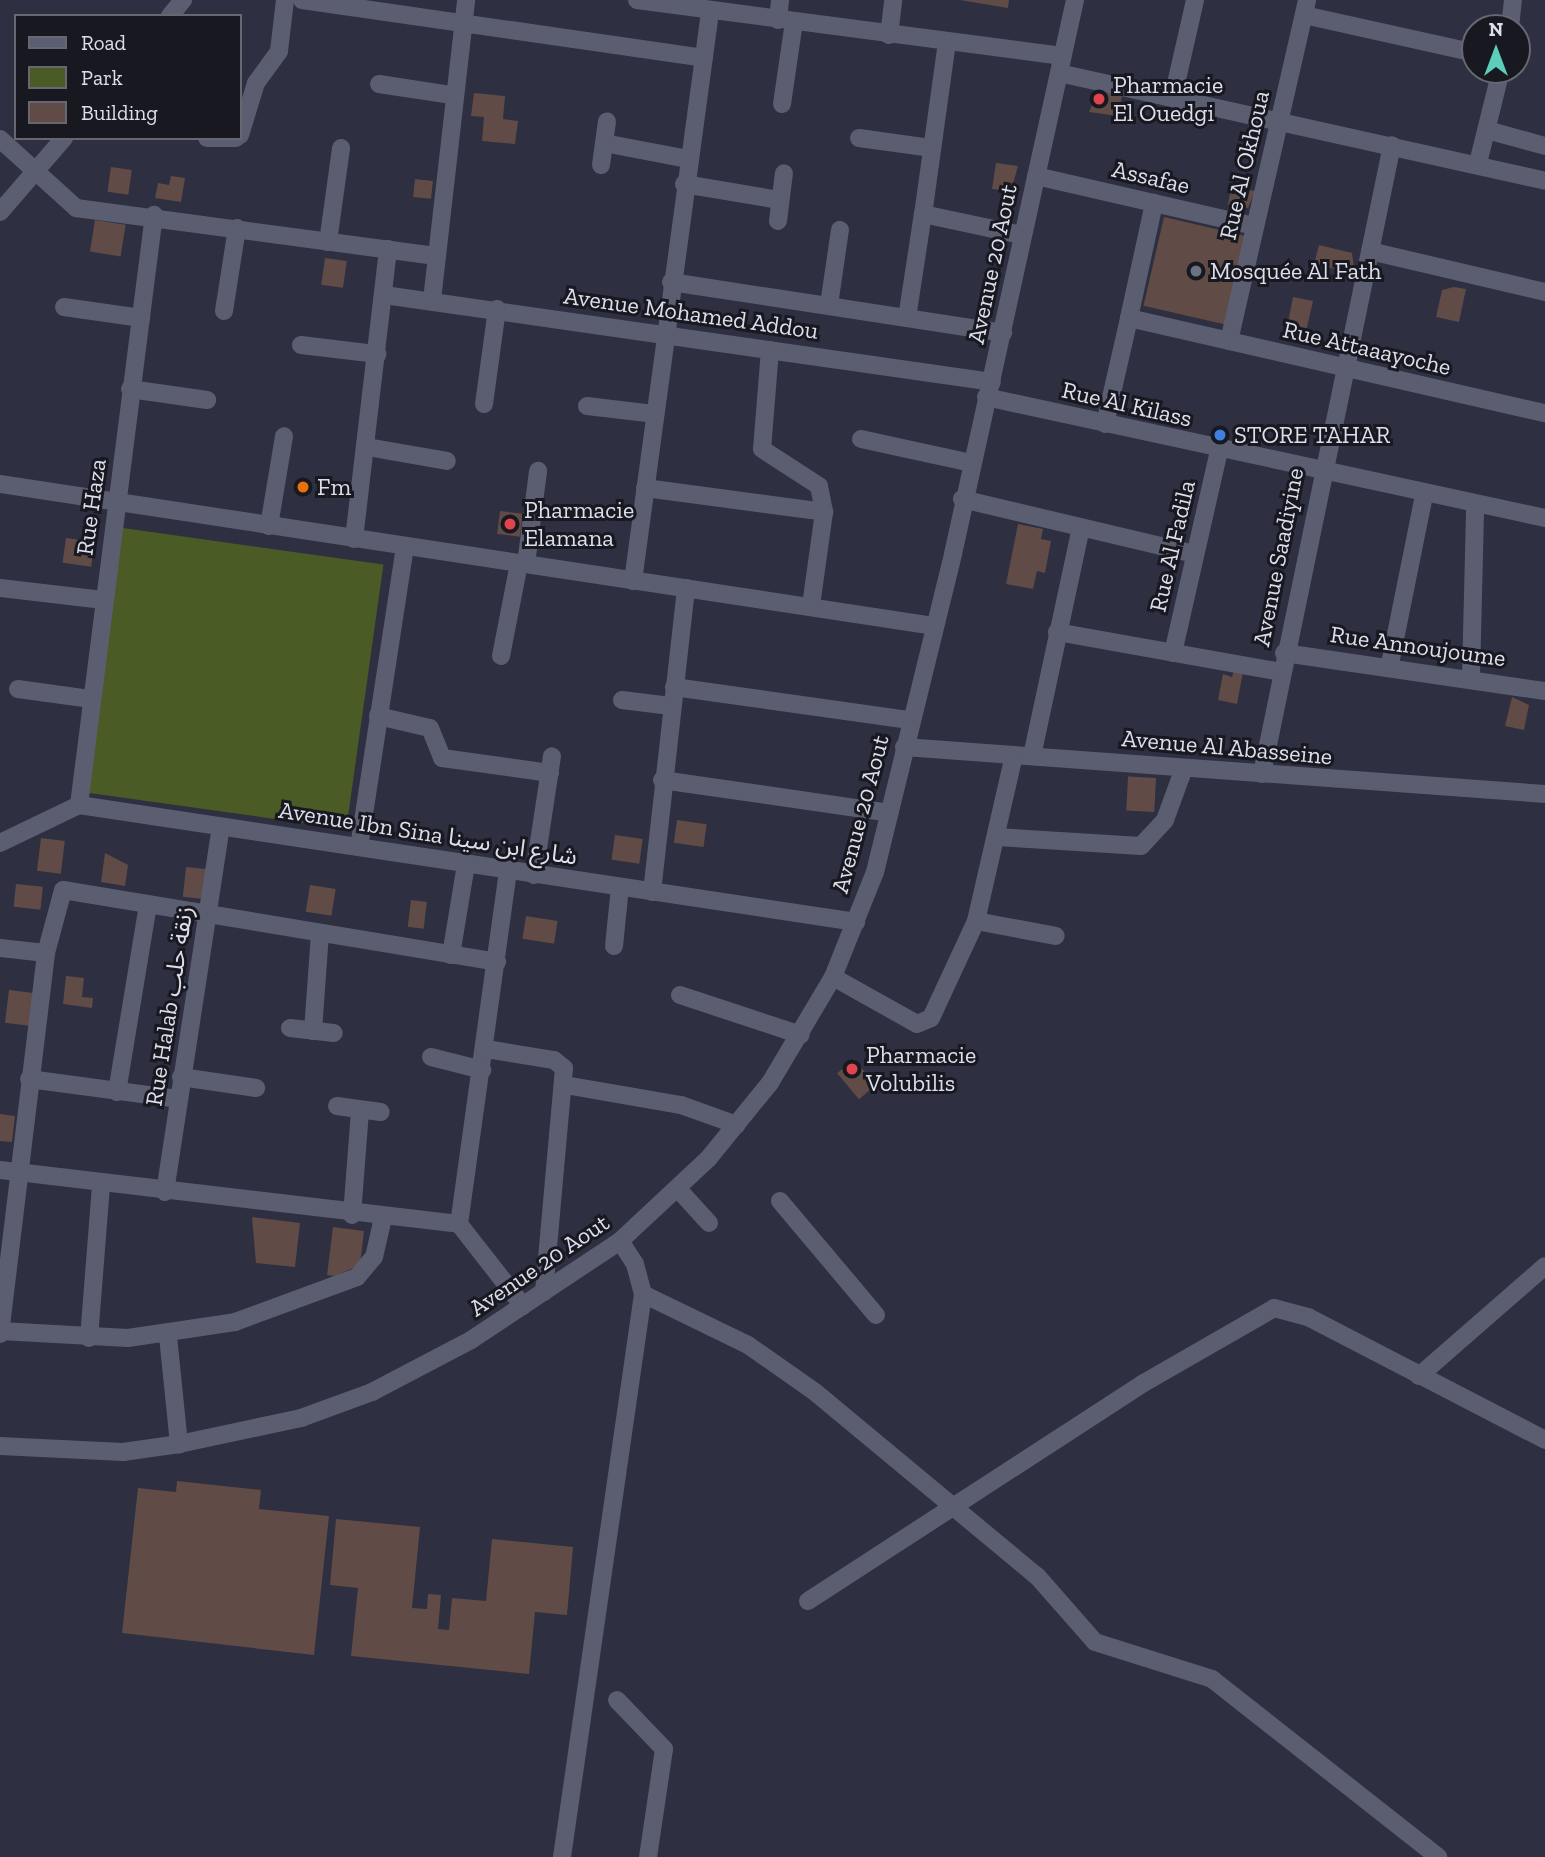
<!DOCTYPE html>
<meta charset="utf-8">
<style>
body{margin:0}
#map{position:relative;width:1545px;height:1857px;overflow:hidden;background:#2e2f41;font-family:"Zilla Slab","Noto Sans Arabic",serif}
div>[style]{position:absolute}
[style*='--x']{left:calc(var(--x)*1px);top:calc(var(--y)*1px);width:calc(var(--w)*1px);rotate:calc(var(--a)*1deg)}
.green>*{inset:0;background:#4a5b26;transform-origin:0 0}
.building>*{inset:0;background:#614b46;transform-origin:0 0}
.minor>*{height:18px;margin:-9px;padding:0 9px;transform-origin:9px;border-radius:9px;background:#5b5d71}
.dots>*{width:19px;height:19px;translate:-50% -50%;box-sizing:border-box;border:4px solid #171820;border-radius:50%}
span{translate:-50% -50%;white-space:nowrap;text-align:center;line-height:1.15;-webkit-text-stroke:6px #171820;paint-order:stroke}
.poi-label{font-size:24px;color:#dddeea}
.left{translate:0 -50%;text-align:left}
.street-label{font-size:24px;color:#dddeea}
.legend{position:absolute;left:14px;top:14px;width:228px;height:126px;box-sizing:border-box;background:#171820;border:2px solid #666771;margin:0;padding:9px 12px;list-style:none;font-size:21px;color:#dddeea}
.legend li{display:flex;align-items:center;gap:14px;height:35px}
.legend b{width:35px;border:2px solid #666771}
.north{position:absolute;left:1461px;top:14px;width:70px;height:70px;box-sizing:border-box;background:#171820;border:2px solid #666771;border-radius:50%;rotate:0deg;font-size:19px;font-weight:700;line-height:28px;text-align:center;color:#dddeea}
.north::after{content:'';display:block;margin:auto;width:24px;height:32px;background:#5cceba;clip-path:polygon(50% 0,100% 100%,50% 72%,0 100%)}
</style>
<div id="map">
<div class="green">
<i style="left:123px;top:528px;width:263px;height:267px;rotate:8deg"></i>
</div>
<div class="building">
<i style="clip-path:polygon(960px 0,1009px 0,1008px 8px)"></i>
<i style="clip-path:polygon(1098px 91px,1122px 95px,1118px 116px,1089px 112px)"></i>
<i style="clip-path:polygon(474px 93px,505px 96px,503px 119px,518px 121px,515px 144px,482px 141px,484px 117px,471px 116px)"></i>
<i style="clip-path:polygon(996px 163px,1018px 166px,1011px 191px,992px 189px)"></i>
<i style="left:111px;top:167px;width:21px;height:25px;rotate:8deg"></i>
<i style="clip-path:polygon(171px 176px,185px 178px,181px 202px,155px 198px,158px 183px,169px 185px)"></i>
<i style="left:415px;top:179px;width:18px;height:18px;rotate:6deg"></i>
<i style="clip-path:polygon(1231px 187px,1255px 191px,1248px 208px,1228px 205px)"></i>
<i style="left:1164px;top:217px;width:84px;height:91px;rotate:13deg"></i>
<i style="left:95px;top:220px;width:31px;height:32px;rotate:9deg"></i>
<i style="clip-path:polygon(1319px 245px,1352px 253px,1355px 274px,1314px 264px)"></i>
<i style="left:325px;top:258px;width:22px;height:27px;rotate:8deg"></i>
<i style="clip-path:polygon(1454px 287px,1466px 289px,1459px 322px,1436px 317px,1442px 290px)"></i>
<i style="clip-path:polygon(1293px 297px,1313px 301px,1305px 336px,1296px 339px,1285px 337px)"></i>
<i style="left:500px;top:511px;width:23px;height:23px;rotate:7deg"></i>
<i style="clip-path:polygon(1018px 524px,1043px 529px,1041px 539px,1051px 541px,1045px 573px,1037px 571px,1033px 589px,1006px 584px)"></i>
<i style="left:66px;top:538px;width:29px;height:25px;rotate:8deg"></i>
<i style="clip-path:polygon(1234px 670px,1243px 672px,1237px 704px,1218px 700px,1223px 674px,1232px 677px)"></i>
<i style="clip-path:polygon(1512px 697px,1529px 705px,1524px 730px,1505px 726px)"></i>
<i style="left:1156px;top:778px;width:34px;height:28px;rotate:93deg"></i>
<i style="left:677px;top:820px;width:30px;height:23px;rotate:8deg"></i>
<i style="left:615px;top:835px;width:28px;height:25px;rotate:8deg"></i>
<i style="left:41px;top:838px;width:24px;height:33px;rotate:7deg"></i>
<i style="clip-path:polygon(105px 853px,128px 865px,125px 886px,101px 882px)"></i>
<i style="left:186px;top:867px;width:27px;height:30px;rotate:6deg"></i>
<i style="left:16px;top:884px;width:27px;height:23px;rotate:6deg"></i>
<i style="left:310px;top:885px;width:26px;height:27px;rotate:9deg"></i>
<i style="left:411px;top:900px;width:16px;height:27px;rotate:7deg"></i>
<i style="left:526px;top:916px;width:32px;height:23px;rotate:9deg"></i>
<i style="clip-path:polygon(66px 976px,84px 978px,82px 997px,93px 998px,92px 1008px,63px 1004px)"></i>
<i style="left:9px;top:990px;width:25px;height:33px;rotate:7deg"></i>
<i style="left:854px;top:1059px;width:34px;height:22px;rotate:50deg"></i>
<i style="clip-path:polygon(0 1114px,15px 1116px,12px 1142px,0 1141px)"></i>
<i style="clip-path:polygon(252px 1217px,300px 1223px,295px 1267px,256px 1263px)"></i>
<i style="clip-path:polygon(333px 1227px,364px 1231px,360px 1265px,335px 1276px,327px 1275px)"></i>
<i style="clip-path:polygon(177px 1481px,261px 1490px,259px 1509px,329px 1516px,314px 1655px,122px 1633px,138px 1488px,176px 1492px)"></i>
<i style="clip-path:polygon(336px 1519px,420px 1527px,412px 1608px,427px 1609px,428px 1594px,441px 1595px,438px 1629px,449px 1630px,452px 1598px,486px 1601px,492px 1539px,573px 1547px,567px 1615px,535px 1612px,529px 1674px,351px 1656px,358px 1588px,330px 1585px)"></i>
</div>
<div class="minor">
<i style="--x:302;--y:0;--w:406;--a:8.2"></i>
<i style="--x:637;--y:0;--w:429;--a:7.5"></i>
<i style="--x:1304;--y:15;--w:175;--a:12.5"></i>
<i style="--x:170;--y:16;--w:21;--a:-51"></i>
<i style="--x:778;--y:20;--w:20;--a:-84"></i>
<i style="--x:1510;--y:28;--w:28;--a:-84"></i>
<i style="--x:889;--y:35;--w:35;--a:-83"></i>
<i style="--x:947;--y:42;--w:174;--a:97.9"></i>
<i style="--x:923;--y:214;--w:101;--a:12"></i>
<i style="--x:1059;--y:73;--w:498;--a:12.5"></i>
<i style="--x:379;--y:84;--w:74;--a:8.6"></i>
<i style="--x:1173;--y:97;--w:99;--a:-77.2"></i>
<i style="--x:782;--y:104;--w:83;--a:-81.7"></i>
<i style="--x:1487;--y:130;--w:60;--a:15.4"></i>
<i style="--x:240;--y:135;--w:54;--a:-72.9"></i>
<i style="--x:256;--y:83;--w:39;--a:-54"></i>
<i style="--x:279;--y:51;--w:51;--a:-83.3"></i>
<i style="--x:207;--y:138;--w:29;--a:0"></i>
<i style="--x:859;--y:138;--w:74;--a:7.8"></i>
<i style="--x:0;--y:139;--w:103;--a:42.2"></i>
<i style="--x:76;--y:208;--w:361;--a:7.6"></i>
<i style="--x:604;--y:143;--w:86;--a:10.8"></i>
<i style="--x:1478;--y:163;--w:96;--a:-76.1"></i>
<i style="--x:601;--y:165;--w:44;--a:-82.2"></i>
<i style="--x:1036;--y:176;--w:225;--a:12.9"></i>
<i style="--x:684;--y:184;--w:97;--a:9.5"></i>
<i style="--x:0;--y:212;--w:98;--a:-49.1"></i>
<i style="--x:778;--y:221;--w:48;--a:-82.9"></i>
<i style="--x:328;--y:242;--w:95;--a:-82.1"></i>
<i style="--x:1370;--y:251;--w:180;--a:13.2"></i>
<i style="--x:671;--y:282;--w:336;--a:8.7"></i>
<i style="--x:384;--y:295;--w:614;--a:8.14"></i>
<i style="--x:432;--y:300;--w:302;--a:-83.5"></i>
<i style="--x:829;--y:305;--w:76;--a:-81.7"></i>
<i style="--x:64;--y:307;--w:78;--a:8.1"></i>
<i style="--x:224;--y:311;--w:84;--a:-81.1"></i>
<i style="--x:907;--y:318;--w:105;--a:-81.3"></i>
<i style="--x:1129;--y:318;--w:118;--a:-77.7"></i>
<i style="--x:1229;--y:341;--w:350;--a:-77.1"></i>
<i style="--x:301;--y:345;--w:77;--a:6.8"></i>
<i style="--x:770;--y:350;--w:99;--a:94.6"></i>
<i style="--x:762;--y:449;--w:68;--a:33"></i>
<i style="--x:819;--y:486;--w:26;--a:79"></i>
<i style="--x:130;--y:389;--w:78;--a:8.1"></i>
<i style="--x:986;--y:397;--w:572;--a:12.21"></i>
<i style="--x:484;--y:404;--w:96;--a:-82.2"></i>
<i style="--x:587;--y:406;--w:67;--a:6.8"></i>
<i style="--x:1105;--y:424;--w:109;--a:-77.2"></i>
<i style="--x:1129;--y:318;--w:427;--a:12.9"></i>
<i style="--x:861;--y:439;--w:113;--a:12.3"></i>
<i style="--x:367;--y:447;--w:81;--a:9.9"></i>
<i style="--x:0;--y:484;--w:944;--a:8.65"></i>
<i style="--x:645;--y:488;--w:181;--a:7.6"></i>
<i style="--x:824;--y:512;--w:95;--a:97.9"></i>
<i style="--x:962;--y:499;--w:239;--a:13.3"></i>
<i style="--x:269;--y:526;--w:91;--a:-80.5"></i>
<i style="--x:354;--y:539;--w:292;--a:-83.3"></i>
<i style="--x:526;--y:564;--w:94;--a:-82.6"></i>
<i style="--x:633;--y:581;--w:574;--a:-82.29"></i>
<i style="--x:0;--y:588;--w:104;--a:6.6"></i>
<i style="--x:1057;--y:632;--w:228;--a:10.1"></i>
<i style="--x:1173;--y:653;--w:208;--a:-77.2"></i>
<i style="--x:1284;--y:653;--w:264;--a:8.3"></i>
<i style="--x:501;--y:656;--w:95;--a:-79"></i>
<i style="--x:1390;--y:664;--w:171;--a:-78.6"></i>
<i style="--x:1471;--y:676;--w:169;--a:-88.6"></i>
<i style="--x:674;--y:687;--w:238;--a:8"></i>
<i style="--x:18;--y:689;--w:74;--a:7.8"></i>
<i style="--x:622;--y:700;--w:49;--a:7"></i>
<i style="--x:378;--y:716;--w:53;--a:13"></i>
<i style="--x:430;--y:728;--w:32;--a:68"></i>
<i style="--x:442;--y:758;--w:109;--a:7.9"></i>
<i style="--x:904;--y:747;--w:643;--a:4.19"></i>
<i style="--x:1032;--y:756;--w:233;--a:-77.9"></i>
<i style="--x:1262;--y:774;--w:642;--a:-78.32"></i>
<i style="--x:662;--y:780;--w:230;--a:8.2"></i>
<i style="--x:79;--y:805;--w:595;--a:-82.76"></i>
<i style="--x:997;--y:837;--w:144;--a:3.6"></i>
<i style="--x:1141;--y:846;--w:35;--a:-47"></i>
<i style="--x:1165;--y:820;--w:55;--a:-69.9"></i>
<i style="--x:0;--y:843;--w:88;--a:-25.7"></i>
<i style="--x:79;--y:805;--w:786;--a:8.56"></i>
<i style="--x:359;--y:847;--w:304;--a:-81.3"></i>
<i style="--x:508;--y:871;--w:356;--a:97.9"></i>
<i style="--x:459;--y:1224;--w:104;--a:52"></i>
<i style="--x:534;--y:875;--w:120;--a:-81.4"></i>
<i style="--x:652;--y:892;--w:306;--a:-83.6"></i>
<i style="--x:976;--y:921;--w:81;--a:10.6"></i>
<i style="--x:614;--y:946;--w:59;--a:-84.2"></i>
<i style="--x:0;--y:948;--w:46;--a:6.2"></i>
<i style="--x:451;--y:955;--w:92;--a:-80.6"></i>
<i style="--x:833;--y:977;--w:96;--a:29.2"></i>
<i style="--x:917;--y:1024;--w:15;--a:-23"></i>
<i style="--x:931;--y:1018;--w:107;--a:-65.1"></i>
<i style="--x:976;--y:921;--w:170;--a:-77.1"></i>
<i style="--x:680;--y:995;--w:127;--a:18.3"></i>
<i style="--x:290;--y:1028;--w:44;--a:6.5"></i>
<i style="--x:313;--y:1031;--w:97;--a:-85.9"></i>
<i style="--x:486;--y:1049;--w:69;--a:9.2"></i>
<i style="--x:554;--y:1060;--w:13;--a:39"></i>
<i style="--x:564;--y:1068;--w:225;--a:95.1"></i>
<i style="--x:431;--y:1057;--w:53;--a:14.3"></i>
<i style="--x:181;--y:1077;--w:76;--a:8.3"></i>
<i style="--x:29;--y:1079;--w:150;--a:7.6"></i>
<i style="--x:565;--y:1085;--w:118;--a:9.8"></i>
<i style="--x:681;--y:1105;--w:59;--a:19.7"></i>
<i style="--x:117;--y:1092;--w:190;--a:-80.6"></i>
<i style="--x:337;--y:1106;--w:44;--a:7.8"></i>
<i style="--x:0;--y:1170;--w:462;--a:6.7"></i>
<i style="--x:678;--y:1189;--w:46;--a:47.6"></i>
<i style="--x:165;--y:1192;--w:368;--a:-81.3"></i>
<i style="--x:780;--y:1201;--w:149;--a:49.9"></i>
<i style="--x:352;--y:1215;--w:105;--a:-85.6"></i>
<i style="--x:643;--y:1294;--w:117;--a:25.9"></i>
<i style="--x:748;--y:1345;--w:82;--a:35"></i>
<i style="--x:815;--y:1392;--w:288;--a:39.7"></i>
<i style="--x:1037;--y:1576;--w:88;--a:48.7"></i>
<i style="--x:1095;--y:1642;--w:123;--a:17.5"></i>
<i style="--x:1212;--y:1679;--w:288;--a:38.2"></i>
<i style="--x:0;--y:1331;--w:128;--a:3.1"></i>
<i style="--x:128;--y:1338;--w:108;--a:-8.5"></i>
<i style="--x:235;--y:1322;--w:130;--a:-20.2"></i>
<i style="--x:357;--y:1277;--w:26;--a:-50"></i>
<i style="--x:374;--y:1257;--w:40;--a:-77"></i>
<i style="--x:0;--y:1334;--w:384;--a:-83.1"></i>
<i style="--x:46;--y:953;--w:65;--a:-74.9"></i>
<i style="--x:63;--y:890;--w:440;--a:9.4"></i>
<i style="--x:168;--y:1336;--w:109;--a:84.2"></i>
<i style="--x:89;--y:1338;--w:153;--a:-85.5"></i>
<i style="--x:1419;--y:1376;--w:167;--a:-41.1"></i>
<i style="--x:0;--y:1446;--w:123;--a:2.8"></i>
<i style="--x:123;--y:1452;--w:57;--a:-8.1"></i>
<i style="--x:179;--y:1444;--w:125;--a:-12"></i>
<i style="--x:301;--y:1418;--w:76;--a:-20.1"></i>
<i style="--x:372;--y:1392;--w:112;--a:-27.7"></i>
<i style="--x:471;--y:1340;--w:179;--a:-33.6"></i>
<i style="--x:620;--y:1241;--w:120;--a:-43"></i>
<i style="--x:708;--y:1159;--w:98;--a:-50.8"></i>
<i style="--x:770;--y:1083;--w:123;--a:-59.3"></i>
<i style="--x:833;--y:977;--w:113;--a:-68.2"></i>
<i style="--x:875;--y:872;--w:327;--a:-76.2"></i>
<i style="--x:953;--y:554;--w:567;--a:-77.58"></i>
<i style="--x:808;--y:1601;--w:398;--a:-33"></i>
<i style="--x:1142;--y:1384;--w:152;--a:-29.9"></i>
<i style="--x:1274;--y:1308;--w:35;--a:15"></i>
<i style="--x:1308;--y:1317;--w:267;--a:27.4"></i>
<i style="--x:617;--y:1700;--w:68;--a:46.2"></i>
<i style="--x:664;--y:1749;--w:109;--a:98.4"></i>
<i style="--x:562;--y:1857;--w:569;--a:-81.81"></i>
<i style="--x:643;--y:1294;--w:31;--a:-105"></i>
<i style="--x:635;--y:1264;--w:27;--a:-123"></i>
</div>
<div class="dots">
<i style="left:1099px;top:99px;background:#e0444e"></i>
<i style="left:1196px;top:271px;background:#6b7280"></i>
<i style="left:1220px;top:435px;background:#3f7fe0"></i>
<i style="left:303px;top:487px;background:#e8710a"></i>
<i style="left:510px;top:524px;background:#e0444e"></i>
<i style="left:852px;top:1069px;background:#e0444e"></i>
</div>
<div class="poi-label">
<span class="left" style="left:1113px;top:99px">Pharmacie<br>El Ouedgi</span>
<span class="left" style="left:1210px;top:271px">Mosquée Al Fath</span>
<span class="left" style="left:1234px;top:435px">STORE TAHAR</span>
<span class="left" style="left:317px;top:487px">Fm</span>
<span class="left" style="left:524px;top:524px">Pharmacie<br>Elamana</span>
<span class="left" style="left:866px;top:1069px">Pharmacie<br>Volubilis</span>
</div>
<div class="street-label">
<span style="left:1244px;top:165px;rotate:-77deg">Rue Al Okhoua</span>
<span style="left:1151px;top:177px;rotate:13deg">Assafae</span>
<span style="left:992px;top:264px;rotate:-78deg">Avenue 20 Aout</span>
<span style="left:691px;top:313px;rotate:8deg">Avenue Mohamed Addou</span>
<span style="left:1367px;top:348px;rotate:13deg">Rue Attaaayoche</span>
<span style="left:1127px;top:404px;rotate:13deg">Rue Al Kilass</span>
<span style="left:91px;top:507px;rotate:-82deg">Rue Haza</span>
<span style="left:1172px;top:546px;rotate:-77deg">Rue Al Fadila</span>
<span style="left:1278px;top:557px;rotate:-79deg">Avenue Saadiyine</span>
<span style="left:1418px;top:646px;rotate:8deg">Rue Annoujoume</span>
<span style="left:1227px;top:747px;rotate:5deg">Avenue Al Abasseine</span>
<span style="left:860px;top:814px;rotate:-75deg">Avenue 20 Aout</span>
<span style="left:428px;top:833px;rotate:9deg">Avenue Ibn Sina شارع ابن سينا</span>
<span style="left:169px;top:1006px;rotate:-81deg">Rue Halab زنقة حلب</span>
<span style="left:539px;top:1265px;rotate:-34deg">Avenue 20 Aout</span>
</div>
<ul class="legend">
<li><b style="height:9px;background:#5b5d71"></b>Road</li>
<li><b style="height:19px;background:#4a5b26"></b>Park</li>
<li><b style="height:19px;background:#614b46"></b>Building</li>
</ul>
<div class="north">N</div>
</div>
